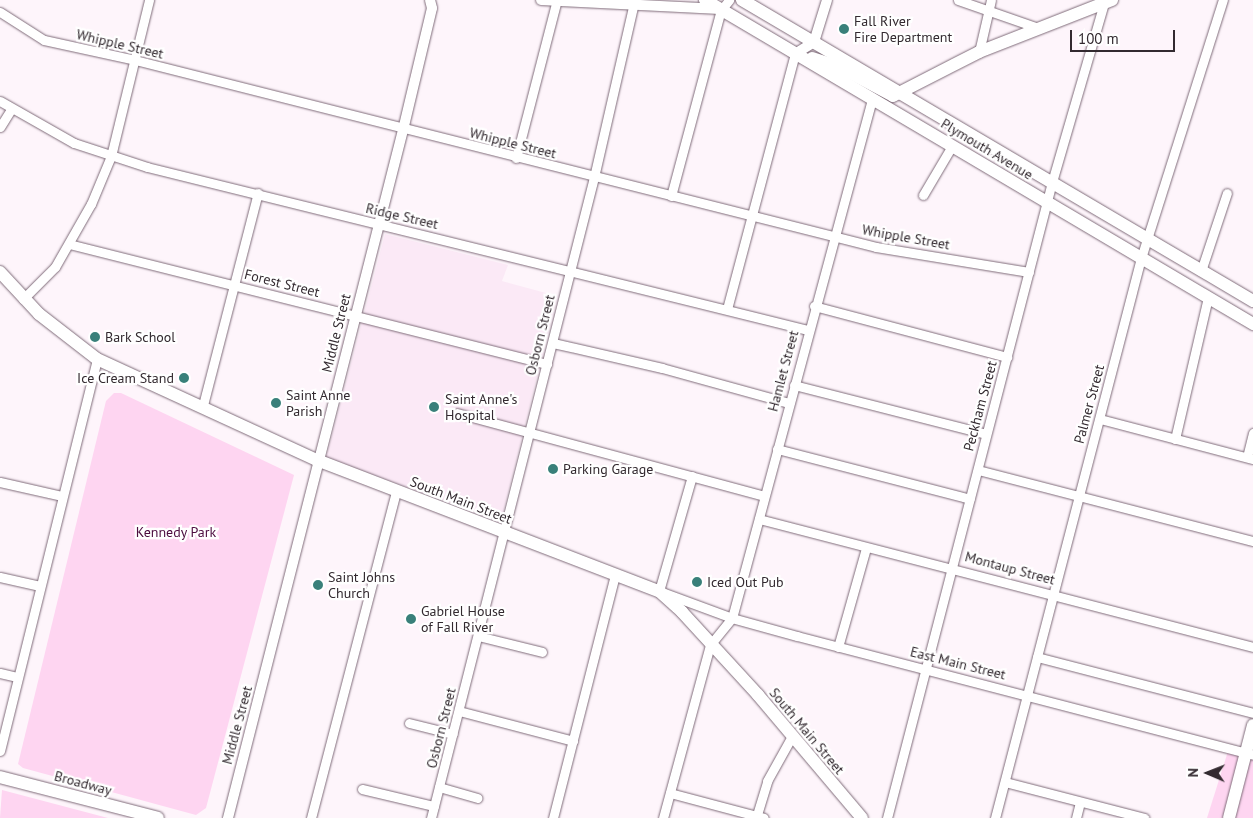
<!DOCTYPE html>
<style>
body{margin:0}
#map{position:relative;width:1253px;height:818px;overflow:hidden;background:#fef5fb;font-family:"PT Sans",sans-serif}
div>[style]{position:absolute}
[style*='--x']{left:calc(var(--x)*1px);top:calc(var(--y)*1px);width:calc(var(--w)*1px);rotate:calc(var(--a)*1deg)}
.built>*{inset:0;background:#fbe9f6}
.green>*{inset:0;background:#fed5f1}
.roads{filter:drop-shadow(0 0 1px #7f6b79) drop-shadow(0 0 1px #7f6b79)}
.minor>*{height:9px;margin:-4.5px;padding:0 4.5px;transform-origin:4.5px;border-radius:4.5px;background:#fff}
.tertiary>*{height:10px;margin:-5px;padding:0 5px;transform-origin:5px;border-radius:5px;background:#fff}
.secondary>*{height:12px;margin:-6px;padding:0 6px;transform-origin:6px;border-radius:6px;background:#fff}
.dots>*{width:14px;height:14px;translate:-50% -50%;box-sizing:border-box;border:2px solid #fff;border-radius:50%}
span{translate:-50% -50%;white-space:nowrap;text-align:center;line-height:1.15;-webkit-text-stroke:4.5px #fff;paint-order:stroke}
.poi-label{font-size:14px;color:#332a30}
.left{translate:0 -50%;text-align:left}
.right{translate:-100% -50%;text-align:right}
.street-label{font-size:14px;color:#332a30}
.park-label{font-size:14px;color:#4c0c3f}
.north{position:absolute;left:1183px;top:748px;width:50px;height:50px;-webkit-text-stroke:4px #fff;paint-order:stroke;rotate:271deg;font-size:14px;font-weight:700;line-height:20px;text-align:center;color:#332a30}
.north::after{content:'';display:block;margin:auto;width:18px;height:22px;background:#332a30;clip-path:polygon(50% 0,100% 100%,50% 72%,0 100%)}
.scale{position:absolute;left:1070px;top:30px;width:105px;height:22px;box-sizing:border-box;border:2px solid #332a30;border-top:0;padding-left:6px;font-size:15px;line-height:18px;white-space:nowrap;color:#332a30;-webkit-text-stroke:4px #fff;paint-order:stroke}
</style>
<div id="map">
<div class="built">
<i style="clip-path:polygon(385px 234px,508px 265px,502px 281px,557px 296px,501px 521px,326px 458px)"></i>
</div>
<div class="green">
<i style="clip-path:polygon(114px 393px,121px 393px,294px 475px,206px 808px,196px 815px,23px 768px,18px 764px,106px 401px)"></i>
<i style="clip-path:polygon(1229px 748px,1253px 755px,1253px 818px,1207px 818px)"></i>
<i style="clip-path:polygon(2px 790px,108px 818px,0 818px)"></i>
</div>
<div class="roads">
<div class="minor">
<i style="--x:958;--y:0;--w:82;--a:19.3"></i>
<i style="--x:0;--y:12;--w:52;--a:32.5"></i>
<i style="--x:44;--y:40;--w:93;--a:12.4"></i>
<i style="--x:135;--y:60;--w:764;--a:14.16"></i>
<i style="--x:876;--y:247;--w:155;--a:9.3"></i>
<i style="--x:979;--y:52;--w:53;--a:-77"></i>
<i style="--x:0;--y:101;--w:85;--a:29.6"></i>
<i style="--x:74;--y:143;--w:77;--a:18.2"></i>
<i style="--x:147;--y:167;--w:681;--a:13.85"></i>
<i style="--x:0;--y:127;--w:22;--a:-58"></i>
<i style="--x:516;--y:158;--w:163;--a:-75.5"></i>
<i style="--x:923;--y:195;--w:57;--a:-59.4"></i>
<i style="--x:671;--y:196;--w:193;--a:-75"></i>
<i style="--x:721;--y:10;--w:13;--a:-51"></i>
<i style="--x:69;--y:244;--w:493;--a:14.1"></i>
<i style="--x:1201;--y:271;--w:82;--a:-71.6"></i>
<i style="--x:23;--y:299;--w:45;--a:-45"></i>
<i style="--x:55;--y:267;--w:73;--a:-60.3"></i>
<i style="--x:91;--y:204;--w:52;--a:-67.4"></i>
<i style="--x:111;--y:156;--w:161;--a:-76.3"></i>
<i style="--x:814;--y:306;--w:200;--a:14.8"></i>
<i style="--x:727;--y:309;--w:264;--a:-75.1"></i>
<i style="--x:553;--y:343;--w:112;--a:12.9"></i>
<i style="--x:662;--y:368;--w:132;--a:15.4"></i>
<i style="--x:794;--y:385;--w:198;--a:14.3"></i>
<i style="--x:203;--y:405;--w:219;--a:-75.5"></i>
<i style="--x:457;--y:413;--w:318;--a:15.1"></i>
<i style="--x:1100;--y:419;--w:158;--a:14.7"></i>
<i style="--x:1175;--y:439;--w:146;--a:-76.9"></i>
<i style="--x:777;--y:449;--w:199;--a:14.5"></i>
<i style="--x:1247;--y:457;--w:25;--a:-76"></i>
<i style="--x:978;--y:470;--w:284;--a:14.5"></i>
<i style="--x:692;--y:476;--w:120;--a:106"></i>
<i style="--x:659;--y:591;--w:78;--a:20.3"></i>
<i style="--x:732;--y:618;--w:67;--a:15.5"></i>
<i style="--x:797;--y:636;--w:471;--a:14.6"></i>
<i style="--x:0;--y:482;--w:64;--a:12.7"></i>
<i style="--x:759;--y:519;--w:510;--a:14.53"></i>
<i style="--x:0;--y:577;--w:41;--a:12.7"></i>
<i style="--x:478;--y:636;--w:66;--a:14"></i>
<i style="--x:838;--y:647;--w:103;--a:-74.2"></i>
<i style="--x:1037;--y:657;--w:223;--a:14.5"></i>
<i style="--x:0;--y:673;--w:18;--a:13"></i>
<i style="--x:459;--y:711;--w:118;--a:14.7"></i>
<i style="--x:409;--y:723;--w:45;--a:14"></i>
<i style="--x:0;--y:751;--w:404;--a:-76.1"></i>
<i style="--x:1005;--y:782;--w:144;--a:14.5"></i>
<i style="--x:439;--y:787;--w:40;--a:16"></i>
<i style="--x:362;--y:789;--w:74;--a:13.3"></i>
<i style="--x:670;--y:793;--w:97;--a:14.9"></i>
<i style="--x:311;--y:818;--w:338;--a:-75.4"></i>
<i style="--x:431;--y:818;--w:661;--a:-75.73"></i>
<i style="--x:594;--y:177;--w:179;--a:-77.1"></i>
<i style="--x:553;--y:818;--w:252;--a:-75.7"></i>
<i style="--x:663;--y:818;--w:179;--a:-74.8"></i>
<i style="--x:710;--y:645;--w:35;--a:-51"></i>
<i style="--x:732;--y:618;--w:538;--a:-74.9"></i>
<i style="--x:756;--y:818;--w:39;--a:-73"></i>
<i style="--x:767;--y:781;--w:51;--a:-60.9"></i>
<i style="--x:887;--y:818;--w:657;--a:-75.46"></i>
<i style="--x:1052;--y:182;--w:186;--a:-73.8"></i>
<i style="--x:995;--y:818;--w:579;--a:-75.39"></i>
<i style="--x:1141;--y:258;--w:271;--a:-72.4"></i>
<i style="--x:1076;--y:818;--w:16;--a:-76"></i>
</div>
<div class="tertiary">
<i style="--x:541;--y:0;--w:179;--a:2.9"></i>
<i style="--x:795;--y:54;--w:22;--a:-32"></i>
<i style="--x:814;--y:42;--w:44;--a:-72.8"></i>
<i style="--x:228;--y:818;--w:710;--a:-75.73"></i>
<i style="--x:403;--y:130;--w:125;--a:-76.6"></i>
<i style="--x:432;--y:8;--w:8;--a:-104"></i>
</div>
<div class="secondary">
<i style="--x:705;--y:0;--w:637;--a:30.59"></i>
<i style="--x:742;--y:0;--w:593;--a:30.5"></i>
<i style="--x:812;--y:58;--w:28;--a:18"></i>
<i style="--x:839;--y:67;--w:61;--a:28.2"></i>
<i style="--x:893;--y:96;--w:97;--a:-27.1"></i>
<i style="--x:979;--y:52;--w:143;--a:-21.4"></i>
<i style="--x:0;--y:272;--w:57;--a:47.1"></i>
<i style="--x:39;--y:314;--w:73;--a:37.8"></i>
<i style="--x:97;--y:359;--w:242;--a:24.7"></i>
<i style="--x:317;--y:460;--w:366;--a:21"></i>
<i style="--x:659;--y:591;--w:31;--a:42"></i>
<i style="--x:682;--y:612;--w:113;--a:47.5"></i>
<i style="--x:758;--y:695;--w:161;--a:49.8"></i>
<i style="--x:0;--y:777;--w:163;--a:14.5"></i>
<i style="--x:1229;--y:818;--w:96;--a:-75.5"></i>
</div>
</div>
<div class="dots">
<i style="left:844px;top:29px;background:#39807a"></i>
<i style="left:95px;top:337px;background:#39807a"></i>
<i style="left:184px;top:378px;background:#39807a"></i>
<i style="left:276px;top:403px;background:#39807a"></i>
<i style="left:434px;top:407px;background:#39807a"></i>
<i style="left:553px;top:469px;background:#39807a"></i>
<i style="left:697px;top:582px;background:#39807a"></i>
<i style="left:318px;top:585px;background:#39807a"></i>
<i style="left:411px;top:619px;background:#39807a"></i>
</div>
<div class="poi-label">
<span class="left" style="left:854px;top:29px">Fall River<br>Fire Department</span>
<span class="left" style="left:105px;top:337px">Bark School</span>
<span class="right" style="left:174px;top:378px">Ice Cream Stand</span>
<span class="left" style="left:286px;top:403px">Saint Anne<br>Parish</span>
<span class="left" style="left:445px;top:407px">Saint Anne's<br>Hospital</span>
<span class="left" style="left:563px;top:469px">Parking Garage</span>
<span class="left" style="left:328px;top:585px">Saint Johns<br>Church</span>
<span class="left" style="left:707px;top:582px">Iced Out Pub</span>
<span class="left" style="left:421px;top:619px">Gabriel House<br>of Fall River</span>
</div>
<div class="street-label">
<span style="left:120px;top:44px;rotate:13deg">Whipple Street</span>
<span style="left:513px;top:143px;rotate:14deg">Whipple Street</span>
<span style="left:987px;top:149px;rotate:31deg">Plymouth Avenue</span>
<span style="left:402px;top:216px;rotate:13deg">Ridge Street</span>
<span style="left:906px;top:237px;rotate:10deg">Whipple Street</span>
<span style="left:282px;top:283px;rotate:14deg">Forest Street</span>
<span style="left:336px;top:333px;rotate:-76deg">Middle Street</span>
<span style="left:540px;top:335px;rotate:-76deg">Osborn Street</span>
<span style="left:783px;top:371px;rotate:-75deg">Hamlet Street</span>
<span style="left:1089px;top:404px;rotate:-75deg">Palmer Street</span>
<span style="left:980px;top:406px;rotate:-75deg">Peckham Street</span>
<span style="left:461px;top:500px;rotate:21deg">South Main Street</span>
<span style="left:1010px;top:568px;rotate:15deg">Montaup Street</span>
<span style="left:958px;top:663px;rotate:14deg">East Main Street</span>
<span style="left:237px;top:725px;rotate:-75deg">Middle Street</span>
<span style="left:441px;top:728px;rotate:-76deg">Osborn Street</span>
<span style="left:807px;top:731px;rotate:50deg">South Main Street</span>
<span style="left:83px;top:783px;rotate:15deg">Broadway</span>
</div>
<div class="park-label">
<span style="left:176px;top:532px">Kennedy Park</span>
</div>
<div class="north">N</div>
<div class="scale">100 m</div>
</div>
